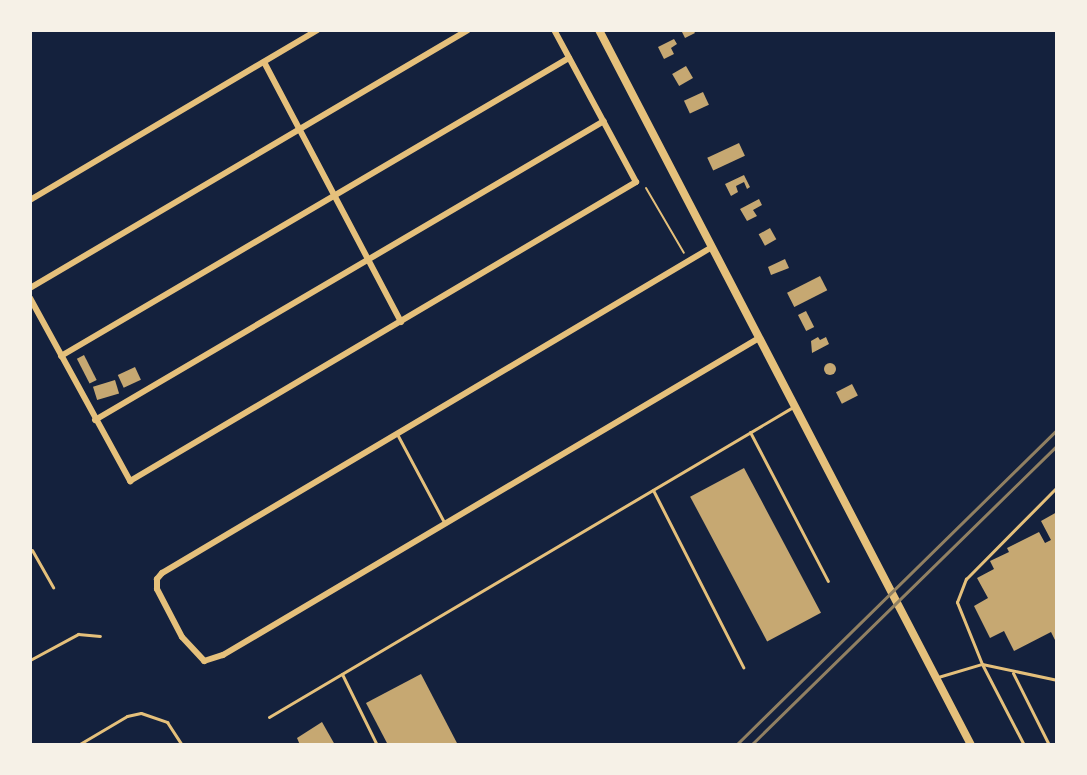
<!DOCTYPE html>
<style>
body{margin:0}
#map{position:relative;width:1087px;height:775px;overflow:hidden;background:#14213d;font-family:Lato,sans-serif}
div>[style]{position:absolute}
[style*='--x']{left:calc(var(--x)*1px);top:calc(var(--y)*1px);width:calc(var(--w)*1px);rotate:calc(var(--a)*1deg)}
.building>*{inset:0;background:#c6a872;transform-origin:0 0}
.round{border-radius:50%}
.path>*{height:2px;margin:-1px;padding:0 1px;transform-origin:1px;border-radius:1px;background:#e5c07b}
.service>*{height:3px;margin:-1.5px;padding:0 1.5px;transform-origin:1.5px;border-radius:1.5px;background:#e5c07b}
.minor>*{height:6px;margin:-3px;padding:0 3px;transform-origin:3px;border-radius:3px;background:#e5c07b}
.tertiary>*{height:8px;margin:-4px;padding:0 4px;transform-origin:4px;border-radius:4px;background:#e5c07b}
.rail>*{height:3px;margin:-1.5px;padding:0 1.5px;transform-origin:1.5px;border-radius:1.5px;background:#918062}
span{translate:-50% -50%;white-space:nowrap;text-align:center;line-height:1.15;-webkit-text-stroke:6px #f6f1e7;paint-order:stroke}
.frame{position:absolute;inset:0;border:32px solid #f6f1e7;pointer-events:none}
</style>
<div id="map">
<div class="building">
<i style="clip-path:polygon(681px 30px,693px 30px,695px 33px,685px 38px)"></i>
<i style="clip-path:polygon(674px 39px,677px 44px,671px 48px,674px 54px,664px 59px,658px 47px)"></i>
<i style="left:686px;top:66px;width:14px;height:16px;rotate:60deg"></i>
<i style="left:703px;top:92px;width:14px;height:21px;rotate:65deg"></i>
<i style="left:739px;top:143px;width:14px;height:35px;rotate:65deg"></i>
<i style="clip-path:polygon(744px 175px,750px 187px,747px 189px,744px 182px,736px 186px,738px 192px,731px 196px,725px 184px)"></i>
<i style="clip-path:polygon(759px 199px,762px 205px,753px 210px,757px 216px,747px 221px,740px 209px)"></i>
<i style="left:770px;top:228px;width:13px;height:13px;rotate:61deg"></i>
<i style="clip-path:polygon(785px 259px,789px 268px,771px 275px,768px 267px)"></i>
<i style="left:820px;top:276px;width:16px;height:37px;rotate:63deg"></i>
<i style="left:806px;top:311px;width:18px;height:9px;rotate:63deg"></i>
<i style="clip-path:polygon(818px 337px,820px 340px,826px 337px,829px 344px,812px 353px,811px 341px)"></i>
<i style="left:84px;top:355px;width:28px;height:8px;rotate:63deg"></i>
<i class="round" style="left:824px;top:363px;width:12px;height:12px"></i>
<i style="left:135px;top:367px;width:14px;height:19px;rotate:65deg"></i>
<i style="left:115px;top:380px;width:14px;height:23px;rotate:73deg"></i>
<i style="left:852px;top:384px;width:13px;height:18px;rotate:63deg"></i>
<i style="left:744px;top:468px;width:164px;height:61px;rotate:62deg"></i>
<i style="clip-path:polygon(1057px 512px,1057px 644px,1051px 632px,1014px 651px,1004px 631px,990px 638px,974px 606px,988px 598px,977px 578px,994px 569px,990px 561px,1009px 552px,1007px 548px,1039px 532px,1045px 543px,1051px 540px,1041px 521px)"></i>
<i style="clip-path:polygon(421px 674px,458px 745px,388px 745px,366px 703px)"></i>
<i style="clip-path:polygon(322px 722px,335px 745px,300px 745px,297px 738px)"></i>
</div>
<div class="path">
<i style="--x:646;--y:188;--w:75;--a:59.7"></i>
</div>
<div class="service">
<i style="--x:750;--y:432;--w:168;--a:62.4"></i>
<i style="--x:397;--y:434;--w:100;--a:61.9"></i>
<i style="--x:653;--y:490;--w:199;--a:63"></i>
<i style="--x:32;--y:550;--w:43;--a:60.4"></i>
<i style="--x:30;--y:660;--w:55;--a:-28.4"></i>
<i style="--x:78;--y:634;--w:22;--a:5"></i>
<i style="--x:1013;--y:673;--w:80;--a:63.4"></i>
<i style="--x:342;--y:674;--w:79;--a:63.8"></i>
<i style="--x:938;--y:677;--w:46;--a:-16.5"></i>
<i style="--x:982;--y:664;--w:77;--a:12"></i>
<i style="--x:269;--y:717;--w:609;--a:-30.61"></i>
<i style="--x:78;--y:745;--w:57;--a:-30.6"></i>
<i style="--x:127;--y:716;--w:14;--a:-12"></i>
<i style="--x:141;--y:713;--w:28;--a:19"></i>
<i style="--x:167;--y:722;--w:27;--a:57"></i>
<i style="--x:1024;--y:745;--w:91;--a:-117.4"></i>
<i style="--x:982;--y:664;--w:67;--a:-112"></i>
<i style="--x:957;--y:602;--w:25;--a:-69"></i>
<i style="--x:966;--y:579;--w:129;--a:-45.3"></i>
</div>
<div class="minor">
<i style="--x:264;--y:62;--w:294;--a:62.2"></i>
<i style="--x:30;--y:200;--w:334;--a:-30.6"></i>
<i style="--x:712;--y:247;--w:639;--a:149.34"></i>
<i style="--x:162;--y:573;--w:8;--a:130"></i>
<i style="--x:157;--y:579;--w:10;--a:90"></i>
<i style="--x:157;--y:589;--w:54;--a:62.5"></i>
<i style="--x:182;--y:637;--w:33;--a:47"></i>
<i style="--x:204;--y:661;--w:20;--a:-18"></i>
<i style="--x:223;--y:655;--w:623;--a:-30.6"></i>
<i style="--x:30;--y:288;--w:508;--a:-30.5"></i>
<i style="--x:30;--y:298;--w:209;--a:61.3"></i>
<i style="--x:130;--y:481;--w:588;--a:-30.58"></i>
<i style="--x:636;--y:182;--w:173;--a:-118.3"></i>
<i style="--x:61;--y:356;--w:589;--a:-30.4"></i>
<i style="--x:95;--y:420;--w:590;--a:-30.43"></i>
</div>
<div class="tertiary">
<i style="--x:599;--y:30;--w:806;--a:62.51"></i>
</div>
<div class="rail">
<i style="--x:736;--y:745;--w:450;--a:-44.5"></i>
<i style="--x:751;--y:745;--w:429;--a:-44.4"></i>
</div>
<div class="frame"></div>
</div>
